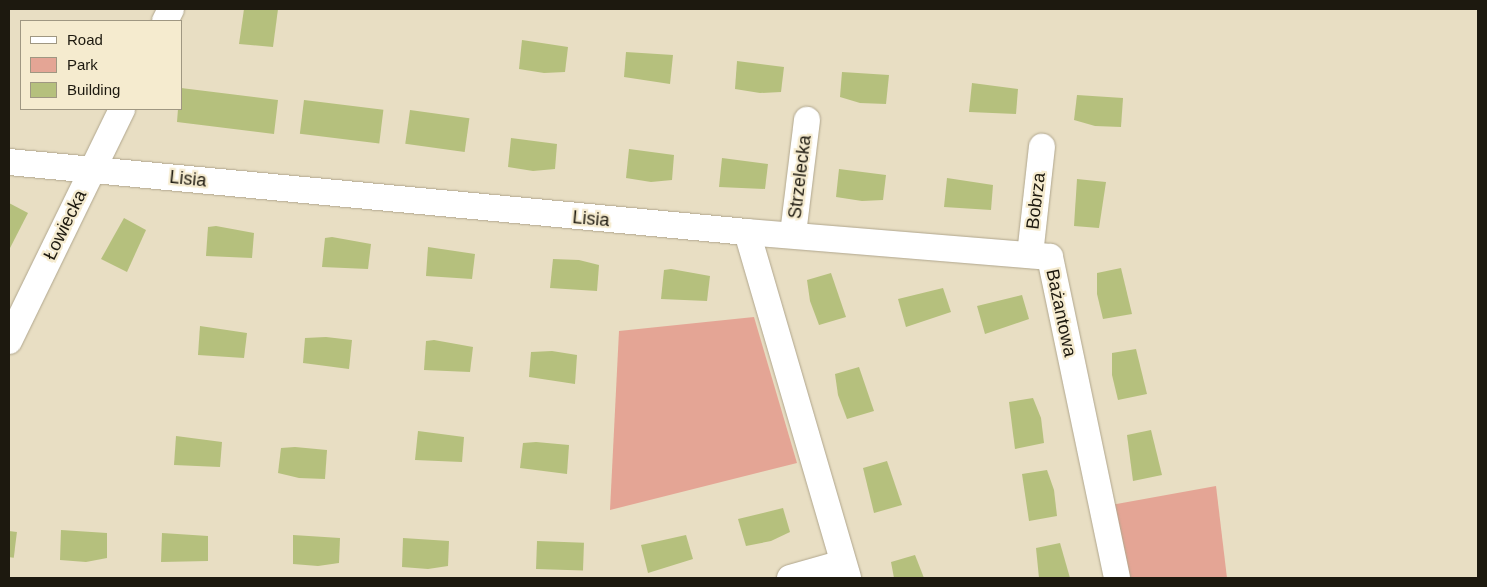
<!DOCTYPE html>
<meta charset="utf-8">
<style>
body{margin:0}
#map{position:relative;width:1487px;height:587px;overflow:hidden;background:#e8dec3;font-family:Arial,sans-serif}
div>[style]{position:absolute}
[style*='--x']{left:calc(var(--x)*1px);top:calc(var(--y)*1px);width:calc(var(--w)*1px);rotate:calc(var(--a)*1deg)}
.green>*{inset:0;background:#e4a595}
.building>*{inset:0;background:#b5c07d;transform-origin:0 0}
.roads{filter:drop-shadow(0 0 1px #b0a68d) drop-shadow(0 0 1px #b0a68d)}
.street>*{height:26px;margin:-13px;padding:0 13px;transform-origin:13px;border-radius:13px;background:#fff}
span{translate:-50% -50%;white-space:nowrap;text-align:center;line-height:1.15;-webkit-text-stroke:4.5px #f5ebcf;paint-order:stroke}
.street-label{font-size:18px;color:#1d190f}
.frame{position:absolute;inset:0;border:10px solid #1d190f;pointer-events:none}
.legend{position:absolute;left:20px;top:20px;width:162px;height:90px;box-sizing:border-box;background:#f5ebcf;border:1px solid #9f9782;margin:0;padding:6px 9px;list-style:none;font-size:15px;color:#1d190f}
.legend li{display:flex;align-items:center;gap:10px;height:25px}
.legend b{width:25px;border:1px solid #9f9782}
</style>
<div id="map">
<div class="green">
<i style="clip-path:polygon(754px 317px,797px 463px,610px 510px,619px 331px)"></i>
<i style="clip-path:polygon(1216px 486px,1227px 578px,1124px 578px,1111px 505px)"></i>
</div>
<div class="building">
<i style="clip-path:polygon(244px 9px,278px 9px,273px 47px,239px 44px)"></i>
<i style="clip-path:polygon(522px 40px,568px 47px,565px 72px,544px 73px,519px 69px)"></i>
<i style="clip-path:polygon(626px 52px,673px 55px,670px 84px,624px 77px)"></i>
<i style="clip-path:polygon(737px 61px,784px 67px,781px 92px,760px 93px,735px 89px)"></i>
<i style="clip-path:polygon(842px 72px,889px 75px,886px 104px,860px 103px,840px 97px)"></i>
<i style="clip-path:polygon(972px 83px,1018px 89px,1016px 114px,969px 112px)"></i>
<i style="clip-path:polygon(181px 88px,278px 100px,274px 134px,177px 122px,178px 109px,181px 109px)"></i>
<i style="clip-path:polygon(1077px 95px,1123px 98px,1121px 127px,1095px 126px,1074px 120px)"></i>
<i style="left:304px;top:100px;width:80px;height:34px;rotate:7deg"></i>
<i style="left:410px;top:110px;width:60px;height:34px;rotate:8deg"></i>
<i style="clip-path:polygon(511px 138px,557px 144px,555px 169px,533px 171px,508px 167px)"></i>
<i style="clip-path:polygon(629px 149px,674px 155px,672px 180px,651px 182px,626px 178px)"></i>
<i style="clip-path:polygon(722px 158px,768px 164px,765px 189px,719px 187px)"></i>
<i style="clip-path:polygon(839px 169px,886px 175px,883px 200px,862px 201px,836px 197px)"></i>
<i style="clip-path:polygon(947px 178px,993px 185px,991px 210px,944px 207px)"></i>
<i style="clip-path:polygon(1077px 179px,1106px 182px,1099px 228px,1074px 226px)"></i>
<i style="clip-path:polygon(9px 203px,28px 213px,9px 250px)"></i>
<i style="clip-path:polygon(124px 218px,146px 230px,127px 272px,101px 259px)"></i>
<i style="clip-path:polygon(216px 226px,254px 233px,252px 258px,206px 256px,208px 227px)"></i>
<i style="clip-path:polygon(332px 237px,371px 244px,368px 269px,322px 267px,325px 238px)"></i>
<i style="clip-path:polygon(428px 247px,475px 254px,472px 279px,426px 276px)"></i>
<i style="clip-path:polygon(553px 259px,579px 260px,599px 265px,597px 291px,550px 288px)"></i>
<i style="clip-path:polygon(1121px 268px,1132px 314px,1103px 319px,1097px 294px,1097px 273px)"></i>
<i style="clip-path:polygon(671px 269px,710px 276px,707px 301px,661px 299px,664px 270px)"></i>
<i style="clip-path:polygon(831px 273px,846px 317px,819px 325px,810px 301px,807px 280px)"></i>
<i style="clip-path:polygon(943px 288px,951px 312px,906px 327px,898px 299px)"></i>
<i style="clip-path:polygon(1022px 295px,1029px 319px,985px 334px,977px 306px)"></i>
<i style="clip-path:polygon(200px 326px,247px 333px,244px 358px,198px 355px)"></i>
<i style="clip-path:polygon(326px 337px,352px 340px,349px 369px,303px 363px,305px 338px)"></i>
<i style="clip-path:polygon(434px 340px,473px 347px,470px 372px,424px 370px,426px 341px)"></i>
<i style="clip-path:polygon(1136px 349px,1147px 394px,1118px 400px,1112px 375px,1112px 353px)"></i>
<i style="clip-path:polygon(552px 351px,577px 355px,575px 384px,529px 377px,531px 352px)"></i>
<i style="clip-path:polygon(859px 367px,874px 411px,847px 419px,838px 395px,835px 374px)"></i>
<i style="clip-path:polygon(1033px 398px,1041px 418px,1044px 443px,1015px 449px,1009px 402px)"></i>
<i style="clip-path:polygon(1151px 430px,1162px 475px,1133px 481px,1127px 435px)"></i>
<i style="clip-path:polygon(418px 431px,464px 437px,462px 462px,415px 460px)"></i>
<i style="clip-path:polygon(176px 436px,222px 442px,220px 467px,174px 465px)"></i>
<i style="clip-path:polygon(536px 442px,569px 445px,567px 474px,520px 468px,523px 443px)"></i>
<i style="clip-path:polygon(295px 447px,327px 450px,325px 479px,299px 478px,278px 473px,281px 448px)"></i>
<i style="clip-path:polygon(887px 461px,902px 505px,874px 513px,863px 468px)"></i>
<i style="clip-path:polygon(1047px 470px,1054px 490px,1057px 516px,1029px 521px,1022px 474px)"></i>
<i style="clip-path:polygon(783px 508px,790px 532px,771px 541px,746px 546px,738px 519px)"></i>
<i style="clip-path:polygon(61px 530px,107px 533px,107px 558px,86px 562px,60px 560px)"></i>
<i style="left:9px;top:531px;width:8px;height:26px;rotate:7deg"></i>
<i style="clip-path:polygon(162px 533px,208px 536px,208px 561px,161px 562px)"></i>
<i style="clip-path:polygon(293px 535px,340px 538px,339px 563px,318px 566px,293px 564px)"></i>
<i style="clip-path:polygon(686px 535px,693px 559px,648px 573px,641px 545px)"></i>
<i style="clip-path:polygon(403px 538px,449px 541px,448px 566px,428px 569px,402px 567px)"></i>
<i style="left:537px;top:541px;width:47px;height:28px;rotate:2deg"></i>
<i style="clip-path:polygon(1060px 543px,1070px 578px,1039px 578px,1036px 548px)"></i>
<i style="clip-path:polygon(915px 555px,924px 578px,894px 578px,891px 562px)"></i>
</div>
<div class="roads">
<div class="street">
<i style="--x:165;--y:21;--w:13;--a:-63"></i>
<i style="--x:9;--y:162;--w:741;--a:5.42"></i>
<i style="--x:747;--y:232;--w:360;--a:73.7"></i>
<i style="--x:747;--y:232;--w:304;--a:4.7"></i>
<i style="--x:1050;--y:257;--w:328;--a:78.2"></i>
<i style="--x:793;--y:234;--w:115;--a:-83"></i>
<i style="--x:1030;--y:255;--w:109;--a:-83.7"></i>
<i style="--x:9;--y:341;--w:258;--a:-64"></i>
<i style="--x:790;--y:578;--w:55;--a:-15.8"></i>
</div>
</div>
<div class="street-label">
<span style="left:800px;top:177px;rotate:-83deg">Strzelecka</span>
<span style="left:188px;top:179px;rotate:6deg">Lisia</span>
<span style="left:1036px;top:201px;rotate:-83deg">Bobrza</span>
<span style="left:591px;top:219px;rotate:5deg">Lisia</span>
<span style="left:65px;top:225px;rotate:-64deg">Łowiecka</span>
<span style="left:1061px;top:313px;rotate:78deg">Bażantowa</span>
</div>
<div class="frame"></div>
<ul class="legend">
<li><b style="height:6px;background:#fff"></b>Road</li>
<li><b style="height:14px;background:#e4a595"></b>Park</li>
<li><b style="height:14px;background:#b5c07d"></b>Building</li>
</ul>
</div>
